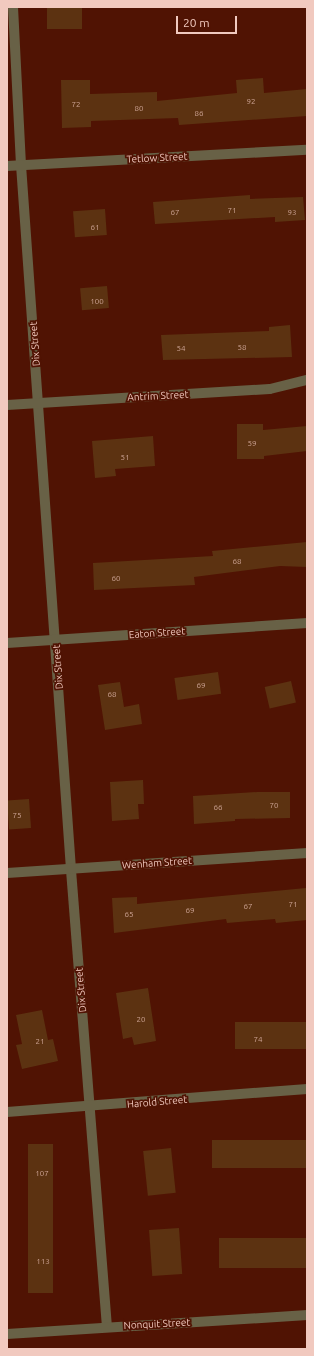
<!DOCTYPE html>
<style>
body{margin:0}
#map{position:relative;width:314px;height:1356px;overflow:hidden;background:#501303;font-family:Ubuntu,sans-serif}
div>[style]{position:absolute}
[style*='--x']{left:calc(var(--x)*1px);top:calc(var(--y)*1px);width:calc(var(--w)*1px);rotate:calc(var(--a)*1deg)}
.building>*{inset:0;background:#5c3211;transform-origin:0 0}
.minor>*{height:10px;margin:-5px;padding:0 5px;transform-origin:5px;border-radius:5px;background:#686146}
span{translate:-50% -50%;white-space:nowrap;text-align:center;line-height:1.15;-webkit-text-stroke:3.5px #501303;paint-order:stroke}
.number-label{font-size:8px;color:#cca394}
.number-label span{-webkit-text-stroke-width:0}
.street-label{font-size:10px;color:#f1c9bf}
.frame{position:absolute;inset:0;border:8px solid #f1c9bf;pointer-events:none}
.scale{position:absolute;left:176px;top:16px;width:61px;height:18px;box-sizing:border-box;border:2px solid #f1c9bf;border-top:0;padding-left:5px;font-size:12px;line-height:14px;white-space:nowrap;color:#f1c9bf;-webkit-text-stroke:3px #501303;paint-order:stroke}
</style>
<div id="map">
<div class="building">
<i style="left:47px;top:7px;width:35px;height:22px"></i>
<i style="clip-path:polygon(263px 78px,264px 93px,307px 89px,307px 116px,179px 125px,178px 118px,91px 121px,91px 127px,62px 128px,61px 80px,90px 80px,90px 94px,157px 92px,157px 101px,237px 93px,236px 80px)"></i>
<i style="clip-path:polygon(250px 195px,250px 199px,303px 197px,305px 220px,275px 222px,275px 217px,155px 224px,153px 202px)"></i>
<i style="left:105px;top:209px;width:26px;height:32px;rotate:86deg"></i>
<i style="left:107px;top:286px;width:22px;height:27px;rotate:85deg"></i>
<i style="clip-path:polygon(290px 325px,292px 357px,163px 360px,161px 335px,269px 331px,269px 327px)"></i>
<i style="clip-path:polygon(237px 424px,263px 424px,263px 430px,307px 426px,307px 451px,264px 456px,264px 459px,237px 459px)"></i>
<i style="clip-path:polygon(153px 436px,155px 466px,115px 469px,116px 476px,95px 478px,92px 441px)"></i>
<i style="clip-path:polygon(307px 542px,307px 567px,280px 566px,194px 577px,195px 585px,94px 590px,93px 563px,213px 556px,212px 551px)"></i>
<i style="left:218px;top:672px;width:22px;height:44px;rotate:82deg"></i>
<i style="left:291px;top:681px;width:22px;height:27px;rotate:77deg"></i>
<i style="clip-path:polygon(120px 682px,124px 707px,139px 704px,142px 724px,105px 730px,98px 685px)"></i>
<i style="clip-path:polygon(143px 780px,144px 804px,138px 804px,139px 819px,112px 821px,110px 782px)"></i>
<i style="clip-path:polygon(258px 792px,290px 792px,290px 818px,235px 819px,235px 821px,194px 824px,193px 796px)"></i>
<i style="left:29px;top:799px;width:29px;height:22px;rotate:86deg"></i>
<i style="clip-path:polygon(306px 888px,307px 920px,276px 923px,275px 919px,227px 923px,226px 919px,114px 933px,112px 898px,137px 897px,137px 904px)"></i>
<i style="clip-path:polygon(148px 988px,156px 1041px,134px 1045px,132px 1037px,123px 1039px,116px 993px)"></i>
<i style="clip-path:polygon(42px 1010px,48px 1040px,53px 1039px,58px 1061px,22px 1069px,16px 1045px,22px 1044px,16px 1015px)"></i>
<i style="left:307px;top:1022px;width:27px;height:72px;rotate:90deg"></i>
<i style="left:307px;top:1140px;width:28px;height:95px;rotate:90deg"></i>
<i style="left:53px;top:1144px;width:149px;height:25px;rotate:90deg"></i>
<i style="left:171px;top:1148px;width:45px;height:28px;rotate:84deg"></i>
<i style="left:179px;top:1228px;width:46px;height:30px;rotate:86deg"></i>
<i style="left:307px;top:1238px;width:30px;height:88px;rotate:90deg"></i>
</div>
<div class="minor">
<i style="--x:13;--y:7;--w:158;--a:87.1"></i>
<i style="--x:21;--y:165;--w:707;--a:85.94"></i>
<i style="--x:71;--y:870;--w:458;--a:85.5"></i>
<i style="--x:7;--y:166;--w:300;--a:-3.1"></i>
<i style="--x:7;--y:405;--w:263;--a:-3.5"></i>
<i style="--x:270;--y:389;--w:38;--a:-14"></i>
<i style="--x:7;--y:643;--w:301;--a:-3.8"></i>
<i style="--x:7;--y:873;--w:301;--a:-3.8"></i>
<i style="--x:7;--y:1112;--w:301;--a:-4.4"></i>
<i style="--x:7;--y:1334;--w:301;--a:-3.6"></i>
</div>
<div class="number-label">
<span style="left:251px;top:102px">92</span>
<span style="left:76px;top:105px">72</span>
<span style="left:139px;top:109px">80</span>
<span style="left:199px;top:114px">86</span>
<span style="left:232px;top:211px">71</span>
<span style="left:175px;top:213px">67</span>
<span style="left:292px;top:213px">93</span>
<span style="left:95px;top:228px">61</span>
<span style="left:97px;top:302px">100</span>
<span style="left:242px;top:348px">58</span>
<span style="left:181px;top:349px">54</span>
<span style="left:252px;top:444px">59</span>
<span style="left:125px;top:458px">51</span>
<span style="left:237px;top:562px">68</span>
<span style="left:116px;top:579px">60</span>
<span style="left:201px;top:686px">69</span>
<span style="left:112px;top:695px">68</span>
<span style="left:274px;top:806px">70</span>
<span style="left:218px;top:808px">66</span>
<span style="left:17px;top:816px">75</span>
<span style="left:293px;top:905px">71</span>
<span style="left:248px;top:907px">67</span>
<span style="left:190px;top:911px">69</span>
<span style="left:129px;top:915px">65</span>
<span style="left:141px;top:1020px">20</span>
<span style="left:258px;top:1040px">74</span>
<span style="left:40px;top:1042px">21</span>
<span style="left:42px;top:1174px">107</span>
<span style="left:43px;top:1262px">113</span>
</div>
<div class="street-label">
<span style="left:157px;top:158px;rotate:-3deg">Tetlow Street</span>
<span style="left:35px;top:344px;rotate:-94deg">Dix Street</span>
<span style="left:158px;top:396px;rotate:-3deg">Antrim Street</span>
<span style="left:157px;top:633px;rotate:-4deg">Eaton Street</span>
<span style="left:58px;top:667px;rotate:-94deg">Dix Street</span>
<span style="left:157px;top:863px;rotate:-4deg">Wenham Street</span>
<span style="left:81px;top:990px;rotate:-95deg">Dix Street</span>
<span style="left:157px;top:1102px;rotate:-5deg">Harold Street</span>
<span style="left:157px;top:1324px;rotate:-3deg">Nonquit Street</span>
</div>
<div class="frame"></div>
<div class="scale">20 m</div>
</div>
